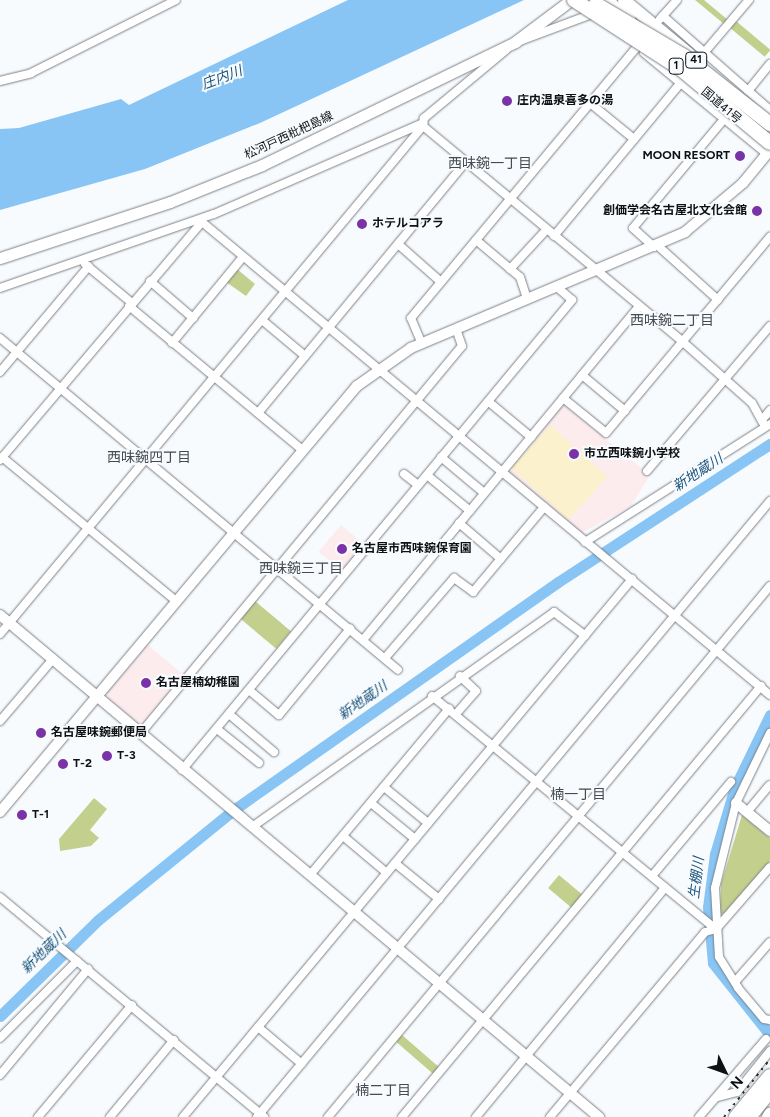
<!DOCTYPE html>
<meta charset="utf-8">
<style>
body{margin:0}
#map{position:relative;width:770px;height:1117px;overflow:hidden;background:#f8fbfe;font-family:Figtree,"Noto Sans JP",sans-serif}
div>[style]{position:absolute}
[style*='--x']{left:calc(var(--x)*1px);top:calc(var(--y)*1px);width:calc(var(--w)*1px);rotate:calc(var(--a)*1deg)}
.education>*{inset:0;background:#fdecee;transform-origin:0 0}
.green>*{inset:0;background:#c3d08d;transform-origin:0 0}
.sand>*{inset:0;background:#fbf1cc;transform-origin:0 0}
.water>*{inset:0;background:#88c5f4}
.river>*{height:11px;margin:-5.5px;padding:0 5.5px;transform-origin:5.5px;border-radius:5.5px;background:#88c5f4}
.roads{filter:drop-shadow(0 0 1px #7b8188) drop-shadow(0 0 1px #7b8188)}
.minor>*{height:8px;margin:-4px;padding:0 4px;transform-origin:4px;border-radius:4px;background:#fff}
.tertiary>*{height:10px;margin:-5px;padding:0 5px;transform-origin:5px;border-radius:5px;background:#fff}
.secondary>*{height:11px;margin:-5.5px;padding:0 5.5px;transform-origin:5.5px;border-radius:5.5px;background:#fff}
.trunk>*{height:12px;margin:-6px;padding:0 6px;transform-origin:6px;border-radius:6px;background:#fff}
.motorway>*{height:14px;margin:-7px;padding:0 7px;transform-origin:7px;border-radius:7px;background:#fff}
.rail>*{height:2px;margin-top:-1px;transform-origin:0;background:repeating-linear-gradient(90deg,#2d3032 0 2.5px,transparent 0 7.5px)}
.bridges{filter:drop-shadow(0 0 1px #7b8188) drop-shadow(0 0 1px #7b8188)}
.motorway-bridge>*{height:14px;margin:-7px;padding:0 7px;transform-origin:7px;border-radius:7px;background:#fff}
.dots>*{width:14px;height:14px;translate:-50% -50%;box-sizing:border-box;border:2px solid #f8fbfe;border-radius:50%}
span{translate:-50% -50%;white-space:nowrap;text-align:center;line-height:1.15;-webkit-text-stroke:4px #f8fbfe;paint-order:stroke}
.shield-label span{padding:1px 4px;background:#f8fbfe;border:1px solid;border-radius:4px;-webkit-text-stroke-width:0}
.shield-label{font-size:11px;color:#0e1113;font-weight:700}
.poi-label{font-size:12px;color:#0e1113;font-weight:700}
.left{translate:0 -50%;text-align:left}
.right{translate:-100% -50%;text-align:right}
.street-label{font-size:12px;color:#0e1113}
.water-label{font-size:14px;color:#1a547b;font-style:italic}
.neighbourhood-label{font-size:14px;color:#454b51}
.north{position:absolute;left:700px;top:1047px;width:50px;height:50px;-webkit-text-stroke:4px #f8fbfe;paint-order:stroke;rotate:132deg;font-size:14px;font-weight:700;line-height:20px;text-align:center;color:#0e1113}
.north::after{content:'';display:block;margin:auto;width:18px;height:22px;background:#0e1113;clip-path:polygon(50% 0,100% 100%,50% 72%,0 100%)}
</style>
<div id="map">
<div class="education">
<i style="clip-path:polygon(563px 404px,650px 475px,631px 506px,580px 534px,508px 475px)"></i>
<i style="left:341px;top:525px;width:31px;height:35px;rotate:40deg"></i>
<i style="clip-path:polygon(148px 645px,184px 675px,142px 726px,108px 698px,108px 691px)"></i>
</div>
<div class="green">
<i style="clip-path:polygon(695px 0,704px 0,728px 20px,724px 24px)"></i>
<i style="left:736px;top:21px;width:45px;height:9px;rotate:40deg"></i>
<i style="clip-path:polygon(237px 269px,255px 284px,246px 296px,226px 282px)"></i>
<i style="left:255px;top:601px;width:47px;height:23px;rotate:40deg"></i>
<i style="clip-path:polygon(94px 798px,107px 809px,90px 830px,99px 838px,91px 846px,60px 851px,59px 839px)"></i>
<i style="clip-path:polygon(742px 815px,770px 838px,770px 861px,725px 914px,720px 913px,721px 884px)"></i>
<i style="left:559px;top:875px;width:31px;height:17px;rotate:40deg"></i>
<i style="left:402px;top:1035px;width:50px;height:9px;rotate:41deg"></i>
</div>
<div class="sand">
<i style="left:550px;top:425px;width:77px;height:58px;rotate:42deg"></i>
</div>
<div class="water">
<i style="clip-path:polygon(348px 0,524px 0,260px 123px,145px 169px,0 210px,0 129px,19px 128px,121px 99px,129px 105px)"></i>
</div>
<div class="river">
<i style="--x:770;--y:715;--w:80;--a:115.9"></i>
<i style="--x:735;--y:787;--w:70;--a:106.6"></i>
<i style="--x:715;--y:854;--w:53;--a:97.5"></i>
<i style="--x:708;--y:907;--w:56;--a:84.9"></i>
<i style="--x:713;--y:963;--w:92;--a:51.6"></i>
<i style="--x:0;--y:1016;--w:137;--a:-44.4"></i>
<i style="--x:98;--y:920;--w:173;--a:-39.1"></i>
<i style="--x:232;--y:811;--w:398;--a:-35.1"></i>
<i style="--x:558;--y:582;--w:253;--a:-33.1"></i>
</div>
<div class="roads">
<div class="minor">
<i style="--x:663;--y:16;--w:142;--a:41.3"></i>
<i style="--x:660;--y:19;--w:25;--a:-48"></i>
<i style="--x:517;--y:42;--w:80;--a:-20.5"></i>
<i style="--x:506;--y:50;--w:107;--a:140.3"></i>
<i style="--x:424;--y:118;--w:8;--a:97"></i>
<i style="--x:423;--y:126;--w:338;--a:39.7"></i>
<i style="--x:683;--y:342;--w:92;--a:41.5"></i>
<i style="--x:752;--y:403;--w:26;--a:61"></i>
<i style="--x:644;--y:53;--w:159;--a:39.4"></i>
<i style="--x:703;--y:54;--w:71;--a:-49.6"></i>
<i style="--x:0;--y:81;--w:32;--a:-14"></i>
<i style="--x:31;--y:73;--w:162;--a:-26.7"></i>
<i style="--x:748;--y:91;--w:35;--a:-51"></i>
<i style="--x:590;--y:103;--w:57;--a:39.3"></i>
<i style="--x:554;--y:236;--w:201;--a:-50.4"></i>
<i style="--x:476;--y:240;--w:57;--a:40.1"></i>
<i style="--x:520;--y:277;--w:23;--a:72"></i>
<i style="--x:398;--y:244;--w:57;--a:41.5"></i>
<i style="--x:657;--y:245;--w:82;--a:42"></i>
<i style="--x:654;--y:247;--w:28;--a:-138"></i>
<i style="--x:633;--y:228;--w:143;--a:-50.1"></i>
<i style="--x:85;--y:264;--w:61;--a:39.7"></i>
<i style="--x:510;--y:269;--w:54;--a:-47.2"></i>
<i style="--x:150;--y:281;--w:57;--a:40.7"></i>
<i style="--x:0;--y:288;--w:226;--a:-19.1"></i>
<i style="--x:214;--y:214;--w:228;--a:-23.5"></i>
<i style="--x:129;--y:306;--w:224;--a:39.7"></i>
<i style="--x:262;--y:320;--w:56;--a:39.9"></i>
<i style="--x:0;--y:338;--w:518;--a:39.83"></i>
<i style="--x:172;--y:343;--w:110;--a:-50.5"></i>
<i style="--x:422;--y:344;--w:28;--a:-113"></i>
<i style="--x:411;--y:318;--w:361;--a:-50.2"></i>
<i style="--x:0;--y:372;--w:138;--a:-50"></i>
<i style="--x:582;--y:375;--w:56;--a:39.9"></i>
<i style="--x:563;--y:398;--w:55;--a:39.1"></i>
<i style="--x:606;--y:433;--w:256;--a:-50.1"></i>
<i style="--x:489;--y:402;--w:55;--a:39.8"></i>
<i style="--x:258;--y:413;--w:326;--a:-50.4"></i>
<i style="--x:762;--y:420;--w:13;--a:-51"></i>
<i style="--x:2;--y:457;--w:224;--a:39.6"></i>
<i style="--x:441;--y:457;--w:56;--a:39.9"></i>
<i style="--x:0;--y:460;--w:312;--a:-49.7"></i>
<i style="--x:202;--y:222;--w:739;--a:39.79"></i>
<i style="--x:647;--y:471;--w:190;--a:-49.7"></i>
<i style="--x:404;--y:474;--w:18;--a:38"></i>
<i style="--x:427;--y:475;--w:56;--a:39.9"></i>
<i style="--x:459;--y:523;--w:55;--a:40.6"></i>
<i style="--x:585;--y:542;--w:219;--a:-32.5"></i>
<i style="--x:0;--y:634;--w:661;--a:-50.22"></i>
<i style="--x:363;--y:640;--w:433;--a:-50.4"></i>
<i style="--x:385;--y:658;--w:106;--a:-49.2"></i>
<i style="--x:454;--y:578;--w:24;--a:36"></i>
<i style="--x:473;--y:592;--w:111;--a:-50.1"></i>
<i style="--x:249;--y:690;--w:39;--a:40"></i>
<i style="--x:279;--y:715;--w:112;--a:-50.5"></i>
<i style="--x:432;--y:696;--w:367;--a:39.4"></i>
<i style="--x:229;--y:714;--w:59;--a:40.2"></i>
<i style="--x:456;--y:714;--w:30;--a:-49"></i>
<i style="--x:476;--y:691;--w:22;--a:-137"></i>
<i style="--x:0;--y:721;--w:82;--a:-49.5"></i>
<i style="--x:217;--y:729;--w:54;--a:39"></i>
<i style="--x:770;--y:733;--w:78;--a:115.9"></i>
<i style="--x:736;--y:803;--w:88;--a:103.9"></i>
<i style="--x:715;--y:888;--w:69;--a:86.7"></i>
<i style="--x:719;--y:957;--w:36;--a:58"></i>
<i style="--x:738;--y:988;--w:40;--a:50"></i>
<i style="--x:764;--y:1019;--w:6;--a:9"></i>
<i style="--x:140;--y:734;--w:504;--a:-50.31"></i>
<i style="--x:462;--y:346;--w:18;--a:-109"></i>
<i style="--x:182;--y:770;--w:611;--a:-50.31"></i>
<i style="--x:572;--y:300;--w:20;--a:-139"></i>
<i style="--x:384;--y:787;--w:57;--a:39.3"></i>
<i style="--x:371;--y:803;--w:57;--a:39.3"></i>
<i style="--x:747;--y:812;--w:35;--a:-50"></i>
<i style="--x:252;--y:827;--w:371;--a:-35.4"></i>
<i style="--x:554;--y:612;--w:39;--a:37"></i>
<i style="--x:343;--y:836;--w:57;--a:40.1"></i>
<i style="--x:395;--y:863;--w:57;--a:39.3"></i>
<i style="--x:310;--y:875;--w:217;--a:-50.1"></i>
<i style="--x:652;--y:876;--w:123;--a:-50"></i>
<i style="--x:0;--y:897;--w:344;--a:39.8"></i>
<i style="--x:735;--y:982;--w:53;--a:-48.8"></i>
<i style="--x:258;--y:1027;--w:57;--a:40.1"></i>
<i style="--x:0;--y:1038;--w:109;--a:-45"></i>
<i style="--x:0;--y:1075;--w:138;--a:-50.3"></i>
<i style="--x:717;--y:1097;--w:21;--a:-14"></i>
<i style="--x:737;--y:1092;--w:53;--a:-51.2"></i>
<i style="--x:38;--y:1117;--w:146;--a:-50"></i>
<i style="--x:110;--y:1117;--w:100;--a:-50.3"></i>
<i style="--x:183;--y:1117;--w:701;--a:-50.15"></i>
<i style="--x:257;--y:1117;--w:802;--a:-50.21"></i>
<i style="--x:328;--y:1117;--w:691;--a:-50.23"></i>
<i style="--x:402;--y:1117;--w:561;--a:-50.21"></i>
<i style="--x:476;--y:1117;--w:297;--a:-50.5"></i>
<i style="--x:550;--y:1117;--w:241;--a:-50"></i>
<i style="--x:705;--y:932;--w:11;--a:-15"></i>
<i style="--x:716;--y:929;--w:82;--a:-48.9"></i>
<i style="--x:699;--y:1117;--w:103;--a:-49.3"></i>
</div>
<div class="tertiary">
<i style="--x:0;--y:615;--w:782;--a:39.97"></i>
<i style="--x:736;--y:803;--w:44;--a:39.5"></i>
<i style="--x:0;--y:812;--w:556;--a:-50.04"></i>
<i style="--x:357;--y:386;--w:66;--a:-35.1"></i>
<i style="--x:411;--y:348;--w:298;--a:-22.9"></i>
<i style="--x:685;--y:232;--w:76;--a:-40.2"></i>
<i style="--x:743;--y:183;--w:43;--a:-50.7"></i>
</div>
<div class="secondary">
<i style="--x:0;--y:258;--w:179;--a:-18.2"></i>
<i style="--x:170;--y:202;--w:99;--a:-21.9"></i>
<i style="--x:262;--y:165;--w:281;--a:-25.9"></i>
<i style="--x:515;--y:42;--w:70;--a:-36.9"></i>
</div>
<div class="trunk">
<i style="--x:607;--y:0;--w:30;--a:41"></i>
<i style="--x:624;--y:0;--w:85;--a:39.7"></i>
<i style="--x:768;--y:1117;--w:4;--a:-56"></i>
</div>
<div class="motorway">
<i style="--x:757;--y:123;--w:17;--a:40"></i>
<i style="--x:736;--y:1117;--w:53;--a:-50.3"></i>
<i style="--x:749;--y:1117;--w:33;--a:-51"></i>
</div>
</div>
<div class="rail">
<i style="--x:724;--y:1117;--w:74;--a:-51.6"></i>
</div>
<div class="bridges">
<div class="motorway-bridge">
<i style="--x:574;--y:0;--w:129;--a:32.9"></i>
<i style="--x:682;--y:70;--w:114;--a:39.7"></i>
<i style="--x:596;--y:4;--w:102;--a:30.6"></i>
<i style="--x:684;--y:56;--w:110;--a:38.3"></i>
</div>
</div>
<div class="dots">
<i style="left:507px;top:101px;background:#7a33a6"></i>
<i style="left:740px;top:156px;background:#7a33a6"></i>
<i style="left:757px;top:211px;background:#7a33a6"></i>
<i style="left:362px;top:224px;background:#7a33a6"></i>
<i style="left:574px;top:454px;background:#7a33a6"></i>
<i style="left:342px;top:549px;background:#7a33a6"></i>
<i style="left:146px;top:683px;background:#7a33a6"></i>
<i style="left:41px;top:733px;background:#7a33a6"></i>
<i style="left:107px;top:756px;background:#7a33a6"></i>
<i style="left:63px;top:764px;background:#7a33a6"></i>
<i style="left:22px;top:815px;background:#7a33a6"></i>
</div>
<div class="shield-label">
<span style="left:696px;top:60px">41</span>
<span style="left:676px;top:66px">1</span>
</div>
<div class="poi-label">
<span class="left" style="left:517px;top:101px">庄内温泉喜多の湯</span>
<span class="right" style="left:730px;top:156px">MOON RESORT</span>
<span class="right" style="left:747px;top:211px">創価学会名古屋北文化会館</span>
<span class="left" style="left:372px;top:224px">ホテルコアラ</span>
<span class="left" style="left:584px;top:454px">市立西味鋺小学校</span>
<span class="left" style="left:352px;top:549px">名古屋市西味鋺保育園</span>
<span class="left" style="left:156px;top:683px">名古屋楠幼稚園</span>
<span class="left" style="left:51px;top:733px">名古屋味鋺郵便局</span>
<span class="left" style="left:117px;top:756px">T-3</span>
<span class="left" style="left:73px;top:764px">T-2</span>
<span class="left" style="left:32px;top:815px">T-1</span>
</div>
<div class="street-label">
<span style="left:721px;top:106px;rotate:40deg">国道41号</span>
<span style="left:289px;top:136px;rotate:-25deg">松河戸西枇杷島線</span>
</div>
<div class="water-label">
<span style="left:222px;top:78px;rotate:-21deg">庄内川</span>
<span style="left:698px;top:473px;rotate:-33deg">新地蔵川</span>
<span style="left:363px;top:701px;rotate:-35deg">新地蔵川</span>
<span style="left:697px;top:878px;rotate:-83deg">生棚川</span>
<span style="left:44px;top:952px;rotate:-44deg">新地蔵川</span>
</div>
<div class="neighbourhood-label">
<span style="left:490px;top:164px">西味鋺一丁目</span>
<span style="left:672px;top:321px">西味鋺二丁目</span>
<span style="left:149px;top:458px">西味鋺四丁目</span>
<span style="left:301px;top:569px">西味鋺三丁目</span>
<span style="left:578px;top:795px">楠一丁目</span>
<span style="left:383px;top:1091px">楠二丁目</span>
</div>
<div class="north">N</div>
</div>
